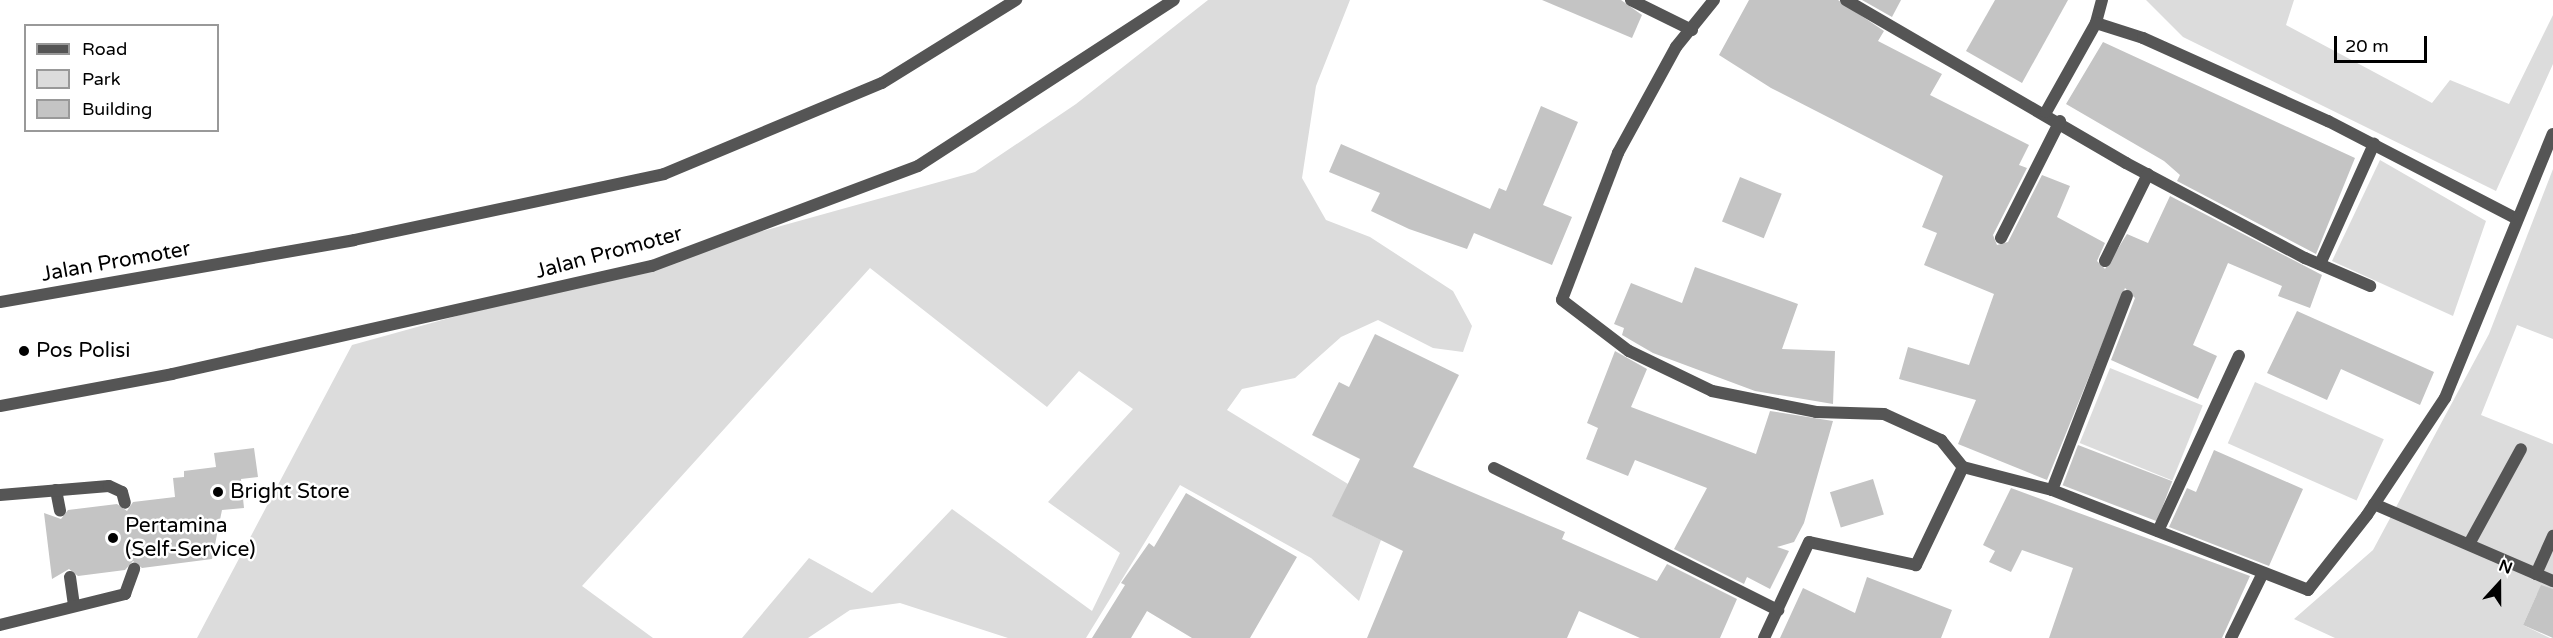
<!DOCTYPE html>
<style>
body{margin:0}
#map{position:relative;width:2553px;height:638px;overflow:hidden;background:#fff;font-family:"Varela Round",sans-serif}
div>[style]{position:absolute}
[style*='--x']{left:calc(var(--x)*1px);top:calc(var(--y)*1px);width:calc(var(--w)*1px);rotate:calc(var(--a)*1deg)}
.green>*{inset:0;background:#dcdcdc;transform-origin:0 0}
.building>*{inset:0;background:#c4c4c4;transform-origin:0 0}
.service>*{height:12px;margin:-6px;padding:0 6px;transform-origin:6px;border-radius:6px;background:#555}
.minor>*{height:12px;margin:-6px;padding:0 6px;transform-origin:6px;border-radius:6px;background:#555}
.tertiary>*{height:12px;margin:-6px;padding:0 6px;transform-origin:6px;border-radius:6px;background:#555}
.dots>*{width:16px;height:16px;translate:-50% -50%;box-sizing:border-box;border:3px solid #fff;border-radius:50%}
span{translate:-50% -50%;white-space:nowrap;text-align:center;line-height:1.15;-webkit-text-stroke:5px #fff;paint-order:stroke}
.street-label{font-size:21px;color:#000}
.poi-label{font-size:21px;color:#000}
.left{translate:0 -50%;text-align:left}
.legend{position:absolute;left:24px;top:24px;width:195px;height:108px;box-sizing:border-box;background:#fff;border:2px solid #999;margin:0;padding:8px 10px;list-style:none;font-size:18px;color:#000}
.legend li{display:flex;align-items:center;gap:12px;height:30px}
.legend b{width:30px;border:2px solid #999}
.north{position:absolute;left:2469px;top:554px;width:60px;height:60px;-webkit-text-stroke:4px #fff;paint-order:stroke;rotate:21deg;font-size:16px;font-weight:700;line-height:24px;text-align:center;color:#000}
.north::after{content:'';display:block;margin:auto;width:21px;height:27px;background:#000;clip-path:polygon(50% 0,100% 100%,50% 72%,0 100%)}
.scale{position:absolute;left:2334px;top:36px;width:93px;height:27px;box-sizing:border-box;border:3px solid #000;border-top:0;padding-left:8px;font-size:18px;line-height:21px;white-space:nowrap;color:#000;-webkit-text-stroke:4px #fff;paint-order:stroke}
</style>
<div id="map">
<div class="green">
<i style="clip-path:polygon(1208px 0,1350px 0,1316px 86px,1302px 178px,1326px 220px,1370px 237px,1453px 291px,1472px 326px,1463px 352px,1433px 348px,1378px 320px,1341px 337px,1295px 378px,1242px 389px,1227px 410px,1348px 484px,1333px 516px,1381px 540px,1359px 601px,1311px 558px,1180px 485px,1086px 638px,1008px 638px,900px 603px,850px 610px,808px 638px,742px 638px,809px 558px,872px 593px,952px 509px,1092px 611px,1120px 553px,1048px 502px,1133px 409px,1079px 371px,1047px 407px,870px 268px,582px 586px,653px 638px,197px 638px,352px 345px,975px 172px,1076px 104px)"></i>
<i style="clip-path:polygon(2146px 0,2294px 0,2286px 25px,2432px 103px,2450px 80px,2509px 104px,2553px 15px,2553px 64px,2496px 191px,2183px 37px)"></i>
<i style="clip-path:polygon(2380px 160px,2486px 221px,2453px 316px,2332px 261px)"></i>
<i style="clip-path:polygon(2553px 169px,2553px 339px,2517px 325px,2481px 415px,2553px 444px,2553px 601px,2537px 594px,2523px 625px,2550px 638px,2335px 638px,2294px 619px,2373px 550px,2489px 334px)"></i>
<i style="left:2110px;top:368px;width:100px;height:81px;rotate:22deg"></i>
<i style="left:2255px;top:382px;width:141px;height:67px;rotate:24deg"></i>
</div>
<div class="building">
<i style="clip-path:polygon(1542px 0,1621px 0,1642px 15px,1632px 38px)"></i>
<i style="clip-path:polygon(1749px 0,1838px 0,1884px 31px,1878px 41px,1942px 74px,1930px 95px,2029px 145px,2019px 165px,2027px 168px,1993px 235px,1997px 245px,2008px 242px,2042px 175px,2070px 186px,2057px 217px,2105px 243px,2097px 261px,2105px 269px,2127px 234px,2148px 243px,2170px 196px,2322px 275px,2310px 308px,2278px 296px,2282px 286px,2228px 263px,2193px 345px,2217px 356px,2198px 399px,2111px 360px,2135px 298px,2125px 288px,2047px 480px,1958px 444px,1976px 400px,1899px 379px,1908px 347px,1969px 365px,1994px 294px,1924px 265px,1937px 233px,1922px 227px,1943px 176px,1771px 88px,1719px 55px)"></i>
<i style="clip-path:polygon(1862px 0,1901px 0,1892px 17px)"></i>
<i style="clip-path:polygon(1995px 0,2068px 0,2022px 83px,1966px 51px)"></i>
<i style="clip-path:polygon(2103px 42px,2355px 158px,2316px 254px,2177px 181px,2180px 175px,2164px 161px,2066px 104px)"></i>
<i style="clip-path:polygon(1541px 106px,1578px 122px,1543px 205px,1572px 217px,1552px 265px,1474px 233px,1467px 249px,1409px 229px,1371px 211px,1380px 193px,1329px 172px,1341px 144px,1490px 209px,1499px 188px,1506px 191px)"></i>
<i style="left:1740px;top:177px;width:45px;height:48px;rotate:22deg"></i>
<i style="clip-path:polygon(1695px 267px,1798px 304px,1782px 349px,1835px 351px,1833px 404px,1755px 391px,1653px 353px,1622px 335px,1624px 328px,1614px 324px,1631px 283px,1682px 303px)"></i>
<i style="clip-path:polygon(2297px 311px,2434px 372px,2420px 405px,2341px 369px,2327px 400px,2267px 373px)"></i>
<i style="clip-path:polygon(1375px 334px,1459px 375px,1413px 467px,1565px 532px,1562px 539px,1657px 581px,1667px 564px,1737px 599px,1720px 638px,1640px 638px,1579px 611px,1567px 638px,1367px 638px,1403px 551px,1332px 516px,1360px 459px,1312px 435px,1339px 382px,1349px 387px)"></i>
<i style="clip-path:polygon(1615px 351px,1647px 369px,1631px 407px,1756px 454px,1770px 411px,1833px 421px,1804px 523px,1794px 542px,1777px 547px,1789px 551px,1770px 589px,1747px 577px,1744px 584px,1674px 549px,1707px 488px,1635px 460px,1628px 476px,1586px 459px,1598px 428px,1587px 423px)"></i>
<i style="left:2078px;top:445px;width:101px;height:43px;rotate:21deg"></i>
<i style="clip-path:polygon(254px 448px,258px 477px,241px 479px,244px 508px,222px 510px,212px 559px,142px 568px,133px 561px,125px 570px,78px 576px,69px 569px,52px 579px,44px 513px,61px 519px,68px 510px,117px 504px,127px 511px,133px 502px,175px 497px,173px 478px,184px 477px,184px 471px,216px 467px,214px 453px)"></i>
<i style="clip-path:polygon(2214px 450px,2303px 489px,2269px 566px,2169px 527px,2187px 488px,2196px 492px)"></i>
<i style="left:1873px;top:479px;width:37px;height:45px;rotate:73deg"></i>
<i style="clip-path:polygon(2011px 488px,2250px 576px,2222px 638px,2049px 638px,2073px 568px,2022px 550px,2011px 572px,1989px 562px,1995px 551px,1983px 545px)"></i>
<i style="clip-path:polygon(1186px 493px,1297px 557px,1250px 638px,1192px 638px,1147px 611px,1131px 638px,1092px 638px,1125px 585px,1121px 583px,1149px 543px,1154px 547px)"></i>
<i style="clip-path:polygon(1867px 577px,1952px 610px,1941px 638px,1780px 638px,1803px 588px,1855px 613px)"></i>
<i style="clip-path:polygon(2541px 585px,2553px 589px,2553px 638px,2523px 625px)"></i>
</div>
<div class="service">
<i style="--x:56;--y:490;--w:21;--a:79"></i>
<i style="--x:0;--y:495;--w:109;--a:-4.7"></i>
<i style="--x:109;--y:486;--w:14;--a:25"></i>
<i style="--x:122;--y:492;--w:11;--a:75"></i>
<i style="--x:2374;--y:504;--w:195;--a:23.3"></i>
<i style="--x:2469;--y:544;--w:108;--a:-61.3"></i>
<i style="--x:2536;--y:574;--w:42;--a:-65.9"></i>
<i style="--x:70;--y:577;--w:29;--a:82"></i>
<i style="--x:0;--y:625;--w:129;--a:-13.9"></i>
<i style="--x:125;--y:594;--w:27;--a:-70"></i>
<i style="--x:2231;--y:638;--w:70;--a:-63.8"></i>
</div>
<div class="minor">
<i style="--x:1631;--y:0;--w:68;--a:26.2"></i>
<i style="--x:1714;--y:0;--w:60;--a:129"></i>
<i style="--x:1676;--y:47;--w:121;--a:118.7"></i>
<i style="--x:1618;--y:153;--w:157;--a:110.9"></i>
<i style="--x:1562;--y:300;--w:84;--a:37.3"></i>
<i style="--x:1629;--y:351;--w:92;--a:25.7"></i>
<i style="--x:1712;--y:391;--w:106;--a:11.4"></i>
<i style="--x:1816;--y:412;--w:68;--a:1.7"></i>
<i style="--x:1884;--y:414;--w:63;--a:24.5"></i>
<i style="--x:1941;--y:440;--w:35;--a:51"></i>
<i style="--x:1963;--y:467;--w:109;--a:115.6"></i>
<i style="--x:1916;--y:565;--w:109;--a:-167.9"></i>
<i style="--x:1809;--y:542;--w:106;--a:115.1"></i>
<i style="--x:1846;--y:0;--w:324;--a:30.2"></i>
<i style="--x:2126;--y:163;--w:203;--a:28"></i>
<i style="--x:2305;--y:258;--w:71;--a:23.3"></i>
<i style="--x:2102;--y:0;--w:24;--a:105"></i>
<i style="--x:2096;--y:23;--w:49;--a:17.7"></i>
<i style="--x:2143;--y:38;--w:203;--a:24.2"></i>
<i style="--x:2328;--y:121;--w:213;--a:27.4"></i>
<i style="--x:2046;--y:112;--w:102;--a:-60.7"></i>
<i style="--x:2001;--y:238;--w:131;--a:-63.2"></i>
<i style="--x:2105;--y:261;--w:97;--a:-63.7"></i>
<i style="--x:2320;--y:264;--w:132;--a:-65.8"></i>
<i style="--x:1963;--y:467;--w:92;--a:14.5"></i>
<i style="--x:2052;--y:490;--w:275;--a:21.3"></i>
<i style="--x:2308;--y:590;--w:95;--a:-51.8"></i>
<i style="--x:2367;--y:515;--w:141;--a:-56.3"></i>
<i style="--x:2445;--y:398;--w:285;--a:-67.8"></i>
<i style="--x:1494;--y:468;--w:318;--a:26.6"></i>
<i style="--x:2052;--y:490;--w:208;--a:-68.9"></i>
<i style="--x:2158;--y:531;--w:193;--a:-65.2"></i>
</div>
<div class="tertiary">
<i style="--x:0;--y:302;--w:359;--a:-9.9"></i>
<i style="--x:354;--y:240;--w:317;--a:-12"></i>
<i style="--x:664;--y:174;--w:236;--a:-22.7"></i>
<i style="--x:882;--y:83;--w:158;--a:-31.8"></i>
<i style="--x:0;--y:406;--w:175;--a:-10.5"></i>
<i style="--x:172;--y:374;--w:492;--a:-12.7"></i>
<i style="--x:652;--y:266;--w:284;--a:-20.6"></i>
<i style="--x:918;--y:166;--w:305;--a:-33"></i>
</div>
<div class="dots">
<i style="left:24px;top:351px;background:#000"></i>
<i style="left:218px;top:492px;background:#000"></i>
<i style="left:113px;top:538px;background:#000"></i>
</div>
<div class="street-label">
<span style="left:609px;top:253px;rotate:-15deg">Jalan Promoter</span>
<span style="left:116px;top:262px;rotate:-10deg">Jalan Promoter</span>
</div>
<div class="poi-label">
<span class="left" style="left:36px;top:351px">Pos Polisi</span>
<span class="left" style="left:230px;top:492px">Bright Store</span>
<span class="left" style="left:125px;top:538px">Pertamina<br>(Self-Service)</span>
</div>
<ul class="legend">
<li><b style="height:8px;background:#555"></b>Road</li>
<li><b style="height:16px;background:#dcdcdc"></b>Park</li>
<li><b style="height:16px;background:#c4c4c4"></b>Building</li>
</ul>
<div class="north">N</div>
<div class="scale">20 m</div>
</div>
